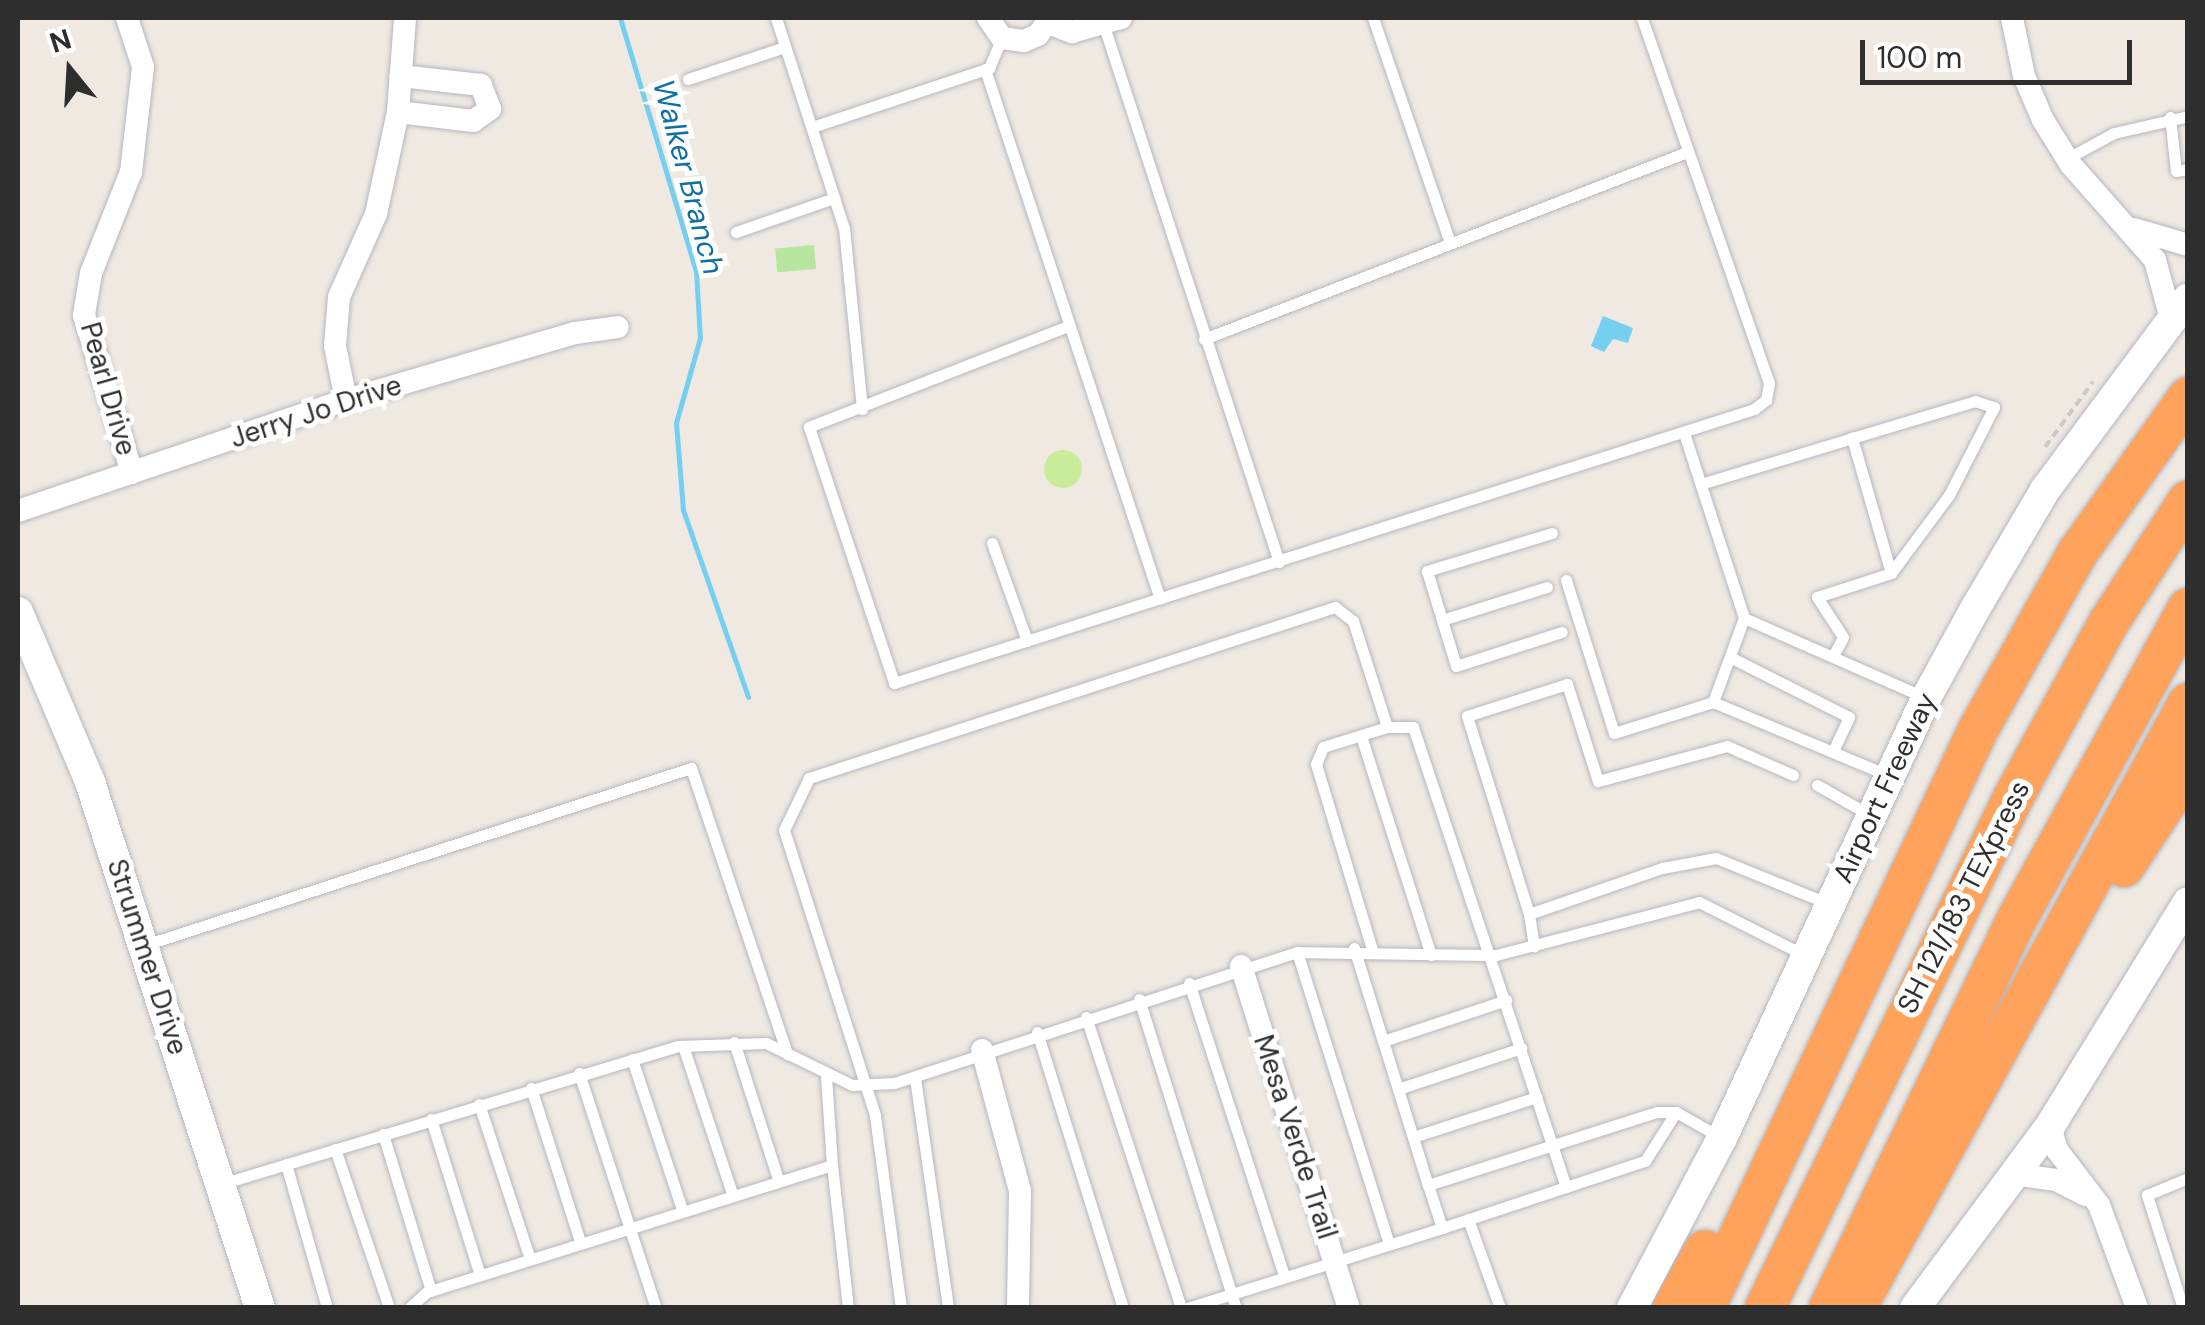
<!DOCTYPE html>
<style>
body{margin:0}
#map{position:relative;width:2205px;height:1325px;overflow:hidden;background:#efe9e1;font-family:"DM Sans",sans-serif}
div>[style]{position:absolute}
[style*='--x']{left:calc(var(--x)*1px);top:calc(var(--y)*1px);width:calc(var(--w)*1px);rotate:calc(var(--a)*1deg)}
.green>*{inset:0;background:#b6e59e;transform-origin:0 0}
.pitch>*{inset:0;background:#c9ec9a}
.round{border-radius:50%}
.water>*{inset:0;background:#75cff0}
.stream>*{height:5px;margin:-2.5px;padding:0 2.5px;transform-origin:2.5px;border-radius:2.5px;background:#75cff0}
.path>*{height:4px;margin-top:-2px;transform-origin:0;background:repeating-linear-gradient(90deg,#c9c9c9 0 8px,transparent 0 13px)}
.roads{filter:drop-shadow(0 0 2px #b4b7c1) drop-shadow(0 0 2px #b4b7c1)}
.service>*{height:11px;margin:-5.5px;padding:0 5.5px;transform-origin:5.5px;border-radius:5.5px;background:#fff}
.minor>*{height:22px;margin:-11px;padding:0 11px;transform-origin:11px;border-radius:11px;background:#fff}
.secondary>*{height:30px;margin:-15px;padding:0 15px;transform-origin:15px;border-radius:15px;background:#fff}
.motorway>*{height:40px;margin:-20px;padding:0 20px;transform-origin:20px;border-radius:20px;background:#ffa35c}
span{translate:-50% -50%;white-space:nowrap;text-align:center;line-height:1.15;-webkit-text-stroke:10px #fff;paint-order:stroke}
.street-label{font-size:28px;color:#2e2e2e}
.water-label{font-size:30px;color:#0d6fa3;font-style:italic}
.frame{position:absolute;inset:0;border:20px solid #2e2e2e;pointer-events:none}
.north{position:absolute;left:20px;top:20px;width:100px;height:100px;-webkit-text-stroke:8px #fff;paint-order:stroke;rotate:342deg;font-size:28px;font-weight:700;line-height:40px;text-align:center;color:#2e2e2e}
.north::after{content:'';display:block;margin:auto;width:35px;height:45px;background:#2e2e2e;clip-path:polygon(50% 0,100% 100%,50% 72%,0 100%)}
.scale{position:absolute;left:1860px;top:40px;width:272px;height:45px;box-sizing:border-box;border:5px solid #2e2e2e;border-top:0;padding-left:12px;font-size:30px;line-height:35px;white-space:nowrap;color:#2e2e2e;-webkit-text-stroke:8px #fff;paint-order:stroke}
</style>
<div id="map">
<div class="green">
<i style="left:814px;top:245px;width:24px;height:39px;rotate:85deg"></i>
</div>
<div class="pitch">
<i class="round" style="left:1044px;top:450px;width:38px;height:38px"></i>
</div>
<div class="water">
<i style="clip-path:polygon(1603px 316px,1633px 328px,1628px 343px,1613px 339px,1604px 352px,1591px 346px)"></i>
</div>
<div class="stream">
<i style="--x:620;--y:18;--w:264;--a:73.3"></i>
<i style="--x:696;--y:271;--w:67;--a:86.6"></i>
<i style="--x:700;--y:338;--w:88;--a:105.8"></i>
<i style="--x:676;--y:423;--w:87;--a:85.4"></i>
<i style="--x:683;--y:510;--w:198;--a:70.8"></i>
</div>
<div class="path">
<i style="--x:2045;--y:447;--w:81;--a:-53.6"></i>
</div>
<div class="roads">
<div class="service">
<i style="--x:776;--y:18;--w:221;--a:72.1"></i>
<i style="--x:844;--y:228;--w:182;--a:84.3"></i>
<i style="--x:1373;--y:18;--w:238;--a:71.1"></i>
<i style="--x:1103;--y:23;--w:567;--a:71.92"></i>
<i style="--x:985;--y:69;--w:558;--a:71.73"></i>
<i style="--x:688;--y:79;--w:102;--a:-18.3"></i>
<i style="--x:2170;--y:117;--w:54;--a:83.7"></i>
<i style="--x:2176;--y:171;--w:12;--a:-9"></i>
<i style="--x:812;--y:127;--w:187;--a:-18.4"></i>
<i style="--x:989;--y:68;--w:33;--a:-67"></i>
<i style="--x:2068;--y:158;--w:52;--a:-28.5"></i>
<i style="--x:2114;--y:133;--w:76;--a:-12.9"></i>
<i style="--x:736;--y:232;--w:104;--a:-19.1"></i>
<i style="--x:1065;--y:327;--w:275;--a:158.7"></i>
<i style="--x:809;--y:427;--w:270;--a:71.6"></i>
<i style="--x:894;--y:683;--w:903;--a:-17.67"></i>
<i style="--x:1754;--y:409;--w:15;--a:-37"></i>
<i style="--x:1766;--y:400;--w:17;--a:-80"></i>
<i style="--x:1769;--y:383;--w:386;--a:-109.2"></i>
<i style="--x:1204;--y:339;--w:518;--a:-21.16"></i>
<i style="--x:1684;--y:433;--w:194;--a:72"></i>
<i style="--x:1744;--y:618;--w:90;--a:110.3"></i>
<i style="--x:1713;--y:702;--w:192;--a:22.7"></i>
<i style="--x:1701;--y:484;--w:158;--a:-16.9"></i>
<i style="--x:1552;--y:533;--w:131;--a:163.1"></i>
<i style="--x:1427;--y:571;--w:99;--a:73"></i>
<i style="--x:1456;--y:666;--w:111;--a:-17.8"></i>
<i style="--x:992;--y:543;--w:104;--a:70.3"></i>
<i style="--x:1566;--y:580;--w:160;--a:72.6"></i>
<i style="--x:1614;--y:733;--w:104;--a:-17.4"></i>
<i style="--x:1744;--y:618;--w:197;--a:23.7"></i>
<i style="--x:1442;--y:620;--w:110;--a:-17.4"></i>
<i style="--x:1833;--y:656;--w:21;--a:-62"></i>
<i style="--x:1843;--y:637;--w:48;--a:-123"></i>
<i style="--x:1817;--y:597;--w:78;--a:-18"></i>
<i style="--x:1891;--y:573;--w:141;--a:-106.1"></i>
<i style="--x:1852;--y:438;--w:128;--a:-16.7"></i>
<i style="--x:1975;--y:401;--w:20;--a:18"></i>
<i style="--x:1994;--y:407;--w:99;--a:117.1"></i>
<i style="--x:1949;--y:495;--w:97;--a:126.6"></i>
<i style="--x:1730;--y:657;--w:133;--a:26.8"></i>
<i style="--x:1849;--y:717;--w:38;--a:115"></i>
<i style="--x:1387;--y:727;--w:26;--a:0"></i>
<i style="--x:1413;--y:727;--w:485;--a:71.6"></i>
<i style="--x:1361;--y:736;--w:230;--a:72.3"></i>
<i style="--x:1793;--y:775;--w:72;--a:-156.3"></i>
<i style="--x:1727;--y:746;--w:134;--a:164.8"></i>
<i style="--x:1598;--y:781;--w:102;--a:-107.7"></i>
<i style="--x:1567;--y:684;--w:105;--a:162.3"></i>
<i style="--x:1467;--y:716;--w:207;--a:72.6"></i>
<i style="--x:1529;--y:914;--w:141;--a:-19.1"></i>
<i style="--x:1662;--y:868;--w:55;--a:-10.5"></i>
<i style="--x:1716;--y:858;--w:120;--a:22.1"></i>
<i style="--x:1817;--y:785;--w:59;--a:29.6"></i>
<i style="--x:1529;--y:914;--w:33;--a:81"></i>
<i style="--x:145;--y:945;--w:574;--a:-17.96"></i>
<i style="--x:691;--y:768;--w:302;--a:71.4"></i>
<i style="--x:1354;--y:948;--w:248;--a:72.7"></i>
<i style="--x:1428;--y:1185;--w:240;--a:-17.7"></i>
<i style="--x:1657;--y:1112;--w:19;--a:0"></i>
<i style="--x:1676;--y:1112;--w:48;--a:29.7"></i>
<i style="--x:1297;--y:952;--w:306;--a:72.5"></i>
<i style="--x:1189;--y:983;--w:308;--a:72"></i>
<i style="--x:1139;--y:999;--w:324;--a:72.6"></i>
<i style="--x:1086;--y:1017;--w:306;--a:71.9"></i>
<i style="--x:1037;--y:1032;--w:289;--a:72.7"></i>
<i style="--x:1383;--y:1041;--w:130;--a:-18.4"></i>
<i style="--x:734;--y:1042;--w:144;--a:72.2"></i>
<i style="--x:683;--y:1046;--w:155;--a:71.6"></i>
<i style="--x:632;--y:1059;--w:158;--a:71.6"></i>
<i style="--x:579;--y:1073;--w:247;--a:71.9"></i>
<i style="--x:915;--y:1078;--w:232;--a:81.8"></i>
<i style="--x:531;--y:1088;--w:162;--a:72.3"></i>
<i style="--x:1398;--y:1089;--w:130;--a:-18.4"></i>
<i style="--x:479;--y:1104;--w:163;--a:71.8"></i>
<i style="--x:431;--y:1119;--w:164;--a:72.6"></i>
<i style="--x:383;--y:1134;--w:164;--a:73"></i>
<i style="--x:1413;--y:1137;--w:130;--a:-17.9"></i>
<i style="--x:335;--y:1149;--w:168;--a:71.2"></i>
<i style="--x:286;--y:1164;--w:150;--a:74.1"></i>
<i style="--x:832;--y:1165;--w:144;--a:83.6"></i>
<i style="--x:221;--y:1184;--w:477;--a:-16.8"></i>
<i style="--x:678;--y:1046;--w:88;--a:-2"></i>
<i style="--x:766;--y:1043;--w:96;--a:26"></i>
<i style="--x:852;--y:1085;--w:42;--a:-2.7"></i>
<i style="--x:894;--y:1083;--w:424;--a:-18"></i>
<i style="--x:1297;--y:952;--w:199;--a:0.9"></i>
<i style="--x:1496;--y:955;--w:210;--a:-14.6"></i>
<i style="--x:1699;--y:902;--w:118;--a:26.8"></i>
<i style="--x:1468;--y:1219;--w:95;--a:70.2"></i>
<i style="--x:1442;--y:1228;--w:214;--a:-18.3"></i>
<i style="--x:1645;--y:1161;--w:58;--a:-57.7"></i>
<i style="--x:409;--y:1308;--w:24;--a:-42"></i>
<i style="--x:427;--y:1292;--w:424;--a:-17.4"></i>
<i style="--x:832;--y:1165;--w:88;--a:-93.9"></i>
<i style="--x:901;--y:1308;--w:195;--a:-97.7"></i>
<i style="--x:875;--y:1115;--w:299;--a:-107.7"></i>
<i style="--x:784;--y:830;--w:58;--a:-64.3"></i>
<i style="--x:809;--y:778;--w:553;--a:-18.01"></i>
<i style="--x:1335;--y:607;--w:23;--a:38"></i>
<i style="--x:1353;--y:621;--w:111;--a:72.2"></i>
<i style="--x:1387;--y:727;--w:67;--a:162.6"></i>
<i style="--x:1323;--y:747;--w:18;--a:112"></i>
<i style="--x:1316;--y:764;--w:194;--a:73.2"></i>
<i style="--x:1187;--y:1308;--w:267;--a:-17.4"></i>
<i style="--x:1442;--y:1228;--w:45;--a:-108"></i>
<i style="--x:2183;--y:1308;--w:119;--a:-107.7"></i>
<i style="--x:2147;--y:1195;--w:44;--a:-22.5"></i>
</div>
<div class="minor">
<i style="--x:127;--y:18;--w:52;--a:71.9"></i>
<i style="--x:143;--y:67;--w:106;--a:96.5"></i>
<i style="--x:131;--y:172;--w:109;--a:111.6"></i>
<i style="--x:91;--y:273;--w:43;--a:99.5"></i>
<i style="--x:84;--y:315;--w:165;--a:73.1"></i>
<i style="--x:988;--y:18;--w:24;--a:55"></i>
<i style="--x:1002;--y:38;--w:22;--a:8"></i>
<i style="--x:1024;--y:41;--w:15;--a:-23"></i>
<i style="--x:1038;--y:35;--w:21;--a:-55"></i>
<i style="--x:2012;--y:18;--w:59;--a:78.3"></i>
<i style="--x:2024;--y:76;--w:48;--a:66.6"></i>
<i style="--x:2043;--y:120;--w:53;--a:58.1"></i>
<i style="--x:2071;--y:165;--w:127;--a:48.5"></i>
<i style="--x:2155;--y:260;--w:61;--a:74.8"></i>
<i style="--x:1048;--y:23;--w:26;--a:21"></i>
<i style="--x:1072;--y:32;--w:51;--a:-15.9"></i>
<i style="--x:398;--y:112;--w:76;--a:6.8"></i>
<i style="--x:473;--y:121;--w:21;--a:-35"></i>
<i style="--x:490;--y:109;--w:26;--a:-111"></i>
<i style="--x:481;--y:85;--w:81;--a:-173.6"></i>
<i style="--x:2134;--y:229;--w:56;--a:16.5"></i>
<i style="--x:346;--y:400;--w:55;--a:-101.5"></i>
<i style="--x:335;--y:346;--w:49;--a:-85.3"></i>
<i style="--x:339;--y:297;--w:91;--a:-66"></i>
<i style="--x:376;--y:214;--w:104;--a:-77.8"></i>
<i style="--x:398;--y:112;--w:94;--a:-85.7"></i>
<i style="--x:18;--y:511;--w:346;--a:-18.7"></i>
<i style="--x:346;--y:400;--w:239;--a:-16.3"></i>
<i style="--x:575;--y:333;--w:43;--a:-7.9"></i>
<i style="--x:1241;--y:966;--w:359;--a:72.5"></i>
<i style="--x:982;--y:1050;--w:146;--a:74.9"></i>
<i style="--x:1020;--y:1191;--w:117;--a:91"></i>
<i style="--x:2050;--y:1126;--w:25;--a:74"></i>
<i style="--x:2057;--y:1150;--w:69;--a:52.6"></i>
<i style="--x:2099;--y:1205;--w:110;--a:69.7"></i>
<i style="--x:2012;--y:1174;--w:44;--a:7.8"></i>
<i style="--x:2056;--y:1180;--w:33;--a:27"></i>
</div>
<div class="secondary">
<i style="--x:18;--y:612;--w:185;--a:67"></i>
<i style="--x:90;--y:782;--w:553;--a:72.09"></i>
<i style="--x:1632;--y:1308;--w:192;--a:-62.1"></i>
<i style="--x:1722;--y:1138;--w:485;--a:-65.1"></i>
<i style="--x:1926;--y:698;--w:102;--a:-61.2"></i>
<i style="--x:1975;--y:609;--w:138;--a:-59.5"></i>
<i style="--x:2045;--y:490;--w:239;--a:-53.3"></i>
<i style="--x:1915;--y:1308;--w:227;--a:-53.4"></i>
<i style="--x:2050;--y:1126;--w:263;--a:-58.4"></i>
</div>
<div class="motorway">
<i style="--x:2124;--y:867;--w:116;--a:-56.6"></i>
<i style="--x:1673;--y:1308;--w:66;--a:-61.1"></i>
<i style="--x:1705;--y:1308;--w:639;--a:-64.72"></i>
<i style="--x:1978;--y:730;--w:204;--a:-60.7"></i>
<i style="--x:2078;--y:552;--w:190;--a:-54.6"></i>
<i style="--x:1765;--y:1308;--w:569;--a:-64.07"></i>
<i style="--x:2014;--y:796;--w:198;--a:-61.4"></i>
<i style="--x:2109;--y:622;--w:145;--a:-56.9"></i>
<i style="--x:1829;--y:1308;--w:432;--a:-64.2"></i>
<i style="--x:2017;--y:919;--w:355;--a:-61.2"></i>
<i style="--x:1856;--y:1308;--w:690;--a:-61.24"></i>
</div>
</div>
<div class="street-label">
<span style="left:108px;top:389px;rotate:74deg">Pearl Drive</span>
<span style="left:316px;top:412px;rotate:-18deg">Jerry Jo Drive</span>
<span style="left:1885px;top:788px;rotate:-65deg">Airport Freeway</span>
<span style="left:1964px;top:897px;rotate:-63deg">SH 121/183 TEXpress</span>
<span style="left:147px;top:957px;rotate:72deg">Strummer Drive</span>
<span style="left:1295px;top:1137px;rotate:72deg">Mesa Verde Trail</span>
</div>
<div class="water-label">
<span style="left:688px;top:177px;rotate:75deg">Walker Branch</span>
</div>
<div class="frame"></div>
<div class="north">N</div>
<div class="scale">100 m</div>
</div>
